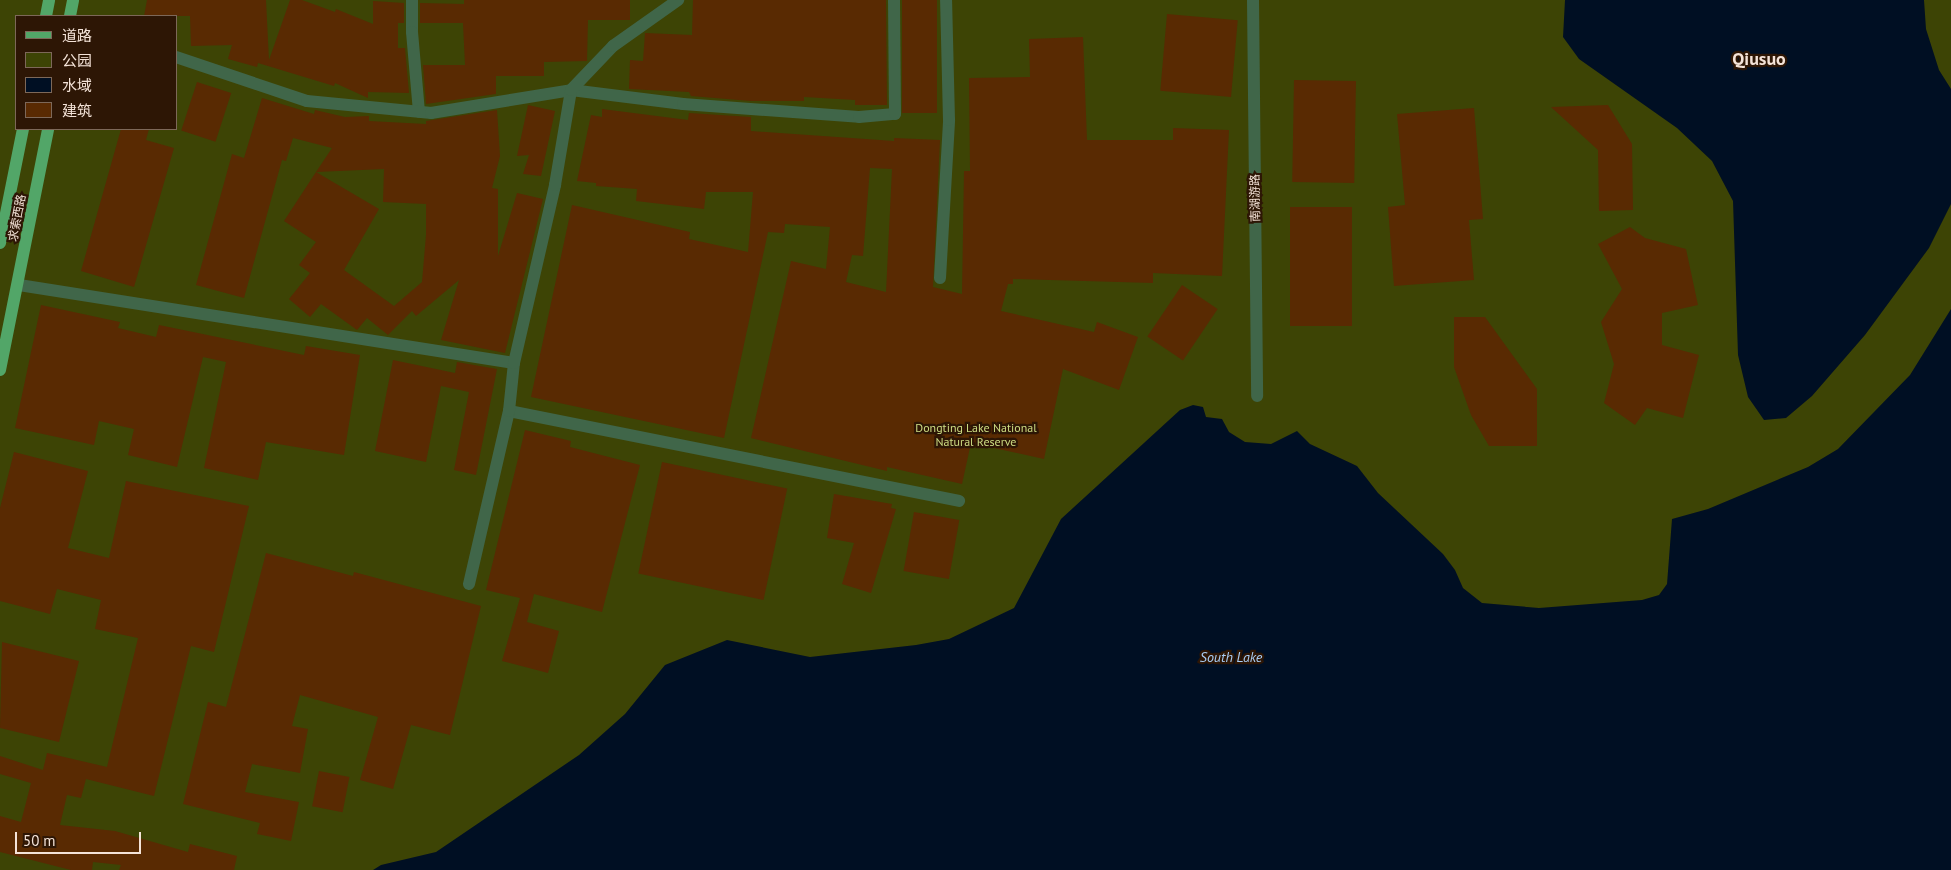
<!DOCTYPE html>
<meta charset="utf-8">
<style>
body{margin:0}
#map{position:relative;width:1951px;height:870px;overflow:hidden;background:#38200f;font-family:"PT Sans","Noto Sans SC",sans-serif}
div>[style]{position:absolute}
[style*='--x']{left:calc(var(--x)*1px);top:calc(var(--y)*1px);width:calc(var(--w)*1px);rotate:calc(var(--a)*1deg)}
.green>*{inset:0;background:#3d4405}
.water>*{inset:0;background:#000f23}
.building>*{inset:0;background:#592a02;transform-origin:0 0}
.minor>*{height:12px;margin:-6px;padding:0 6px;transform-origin:6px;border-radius:6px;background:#406649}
.tertiary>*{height:12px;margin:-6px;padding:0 6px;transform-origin:6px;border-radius:6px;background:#406649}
.primary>*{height:12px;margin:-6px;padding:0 6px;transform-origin:6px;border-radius:6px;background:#52a668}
span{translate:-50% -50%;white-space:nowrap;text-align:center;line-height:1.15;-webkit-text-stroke:4.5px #2d1605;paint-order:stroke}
.street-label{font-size:12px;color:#f4e3d8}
.park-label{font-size:12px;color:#cddc83}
.water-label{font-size:14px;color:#a8cdf5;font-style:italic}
.district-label{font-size:18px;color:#f4e3d8;font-weight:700}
.legend{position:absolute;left:15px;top:15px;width:162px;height:115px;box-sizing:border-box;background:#2d1605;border:1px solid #7d6859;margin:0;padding:6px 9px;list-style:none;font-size:15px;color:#f4e3d8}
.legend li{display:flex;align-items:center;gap:10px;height:25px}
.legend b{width:25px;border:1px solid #7d6859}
.scale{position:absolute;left:15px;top:832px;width:126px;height:22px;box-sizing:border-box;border:2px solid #f4e3d8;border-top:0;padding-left:6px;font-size:15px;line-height:18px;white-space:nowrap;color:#f4e3d8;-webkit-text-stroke:4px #2d1605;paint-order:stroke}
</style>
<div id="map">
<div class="green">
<i style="clip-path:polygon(evenodd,0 0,1951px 0,1951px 870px,0 870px,0 0,16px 16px,176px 16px,176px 129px,16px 129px,16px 16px)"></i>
</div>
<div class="water">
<i style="clip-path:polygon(1565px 0,1924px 0,1926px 29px,1939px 70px,1951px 89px,1951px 204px,1929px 248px,1865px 335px,1812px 396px,1786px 418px,1764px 420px,1748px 397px,1738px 355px,1733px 201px,1712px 161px,1677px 128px,1579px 59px,1563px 37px)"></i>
<i style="clip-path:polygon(1951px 309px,1951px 870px,373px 870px,381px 865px,436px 852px,579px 755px,625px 714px,665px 665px,727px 640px,810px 657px,916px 645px,949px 639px,1014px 608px,1061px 519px,1180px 410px,1193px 405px,1203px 407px,1206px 417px,1222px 419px,1229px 432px,1245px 442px,1271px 444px,1297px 431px,1310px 444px,1357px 466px,1378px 493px,1443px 554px,1455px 570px,1463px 588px,1482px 603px,1539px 608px,1642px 600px,1659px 595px,1667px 584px,1672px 519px,1708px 509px,1808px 467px,1838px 449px,1910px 375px)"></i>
</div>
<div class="building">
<i style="clip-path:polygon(147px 0,266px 0,269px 60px,290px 0,302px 0,335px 12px,336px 9px,373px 24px,373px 1px,404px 3px,404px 23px,398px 23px,398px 48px,405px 48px,409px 93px,368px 92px,368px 98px,335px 83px,334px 86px,258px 63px,257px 67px,228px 59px,232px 45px,191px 46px,190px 16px,144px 16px)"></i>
<i style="clip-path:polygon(464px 0,630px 0,630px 20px,588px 20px,587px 61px,544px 62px,544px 76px,496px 76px,496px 94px,426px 104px,423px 65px,465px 65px,463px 23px,420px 23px,420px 3px,464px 4px)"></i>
<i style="clip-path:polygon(693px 0,886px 0,887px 105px,855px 105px,855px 100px,804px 97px,804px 101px,751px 101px,691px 96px,689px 92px,629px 89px,630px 60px,643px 61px,645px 33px,692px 35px)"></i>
<i style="left:902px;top:0;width:35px;height:113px"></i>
<i style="left:1167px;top:14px;width:71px;height:77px;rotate:5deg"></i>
<i style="clip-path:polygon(evenodd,1083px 37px,1087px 140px,1173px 140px,1173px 128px,1229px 130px,1222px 276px,1153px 273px,1153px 283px,1013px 279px,1013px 284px,1008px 284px,1001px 311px,1094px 332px,1097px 322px,1138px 337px,1119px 390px,1063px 369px,1044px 459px,971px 443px,962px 484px,887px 467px,887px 471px,751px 438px,791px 261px,826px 269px,830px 227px,785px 224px,784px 233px,768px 232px,724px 438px,531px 397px,572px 205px,690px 232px,689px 239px,748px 252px,753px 192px,706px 192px,704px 209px,636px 201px,637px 189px,596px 186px,596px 183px,577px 181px,591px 115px,602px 117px,602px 109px,688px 120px,689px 113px,751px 117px,751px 131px,894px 141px,894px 138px,940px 140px,933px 287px,962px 294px,964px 171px,970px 171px,969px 78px,1030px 77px,1029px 39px,1083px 37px,870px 168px,892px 169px,886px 292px,846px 282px,852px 255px,863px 256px,870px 168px)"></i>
<i style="left:1294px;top:80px;width:62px;height:102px;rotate:1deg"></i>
<i style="left:197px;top:82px;width:36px;height:51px;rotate:18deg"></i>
<i style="clip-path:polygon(262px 98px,314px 114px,315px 110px,345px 117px,369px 116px,369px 121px,426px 124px,426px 121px,497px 110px,500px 156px,492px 188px,498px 189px,498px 256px,517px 193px,543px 199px,505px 353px,441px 340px,459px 280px,416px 316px,412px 311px,388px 335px,367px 318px,357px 330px,321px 304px,310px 317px,289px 299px,310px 273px,299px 265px,316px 242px,284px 221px,316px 172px,379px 209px,344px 270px,394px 306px,422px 282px,426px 235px,426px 204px,383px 202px,384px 169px,316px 172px,332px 148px,293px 138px,286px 161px,282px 160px,244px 298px,196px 285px,232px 154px,244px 158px)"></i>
<i style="clip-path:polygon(528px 105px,555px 111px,541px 176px,523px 174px,529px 155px,517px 156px)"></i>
<i style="clip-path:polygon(1608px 105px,1632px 144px,1633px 210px,1599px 211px,1598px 150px,1551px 107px)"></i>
<i style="clip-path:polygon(1474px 108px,1483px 219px,1469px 220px,1474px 280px,1394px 286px,1388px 207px,1405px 205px,1397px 114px)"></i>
<i style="clip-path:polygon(121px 129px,149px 129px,146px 140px,174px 148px,134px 287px,81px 271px)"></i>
<i style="left:1290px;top:207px;width:62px;height:119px"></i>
<i style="clip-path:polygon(1630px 227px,1645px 238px,1686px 249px,1698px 305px,1662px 313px,1662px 345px,1699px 355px,1683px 418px,1647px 408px,1635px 425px,1604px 403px,1614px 364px,1601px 322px,1622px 289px,1598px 244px)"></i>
<i style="left:1182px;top:285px;width:43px;height:62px;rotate:34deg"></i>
<i style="clip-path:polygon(41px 305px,120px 322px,118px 328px,156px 337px,159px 325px,304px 355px,306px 346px,360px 355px,344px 455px,266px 442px,258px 480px,204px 468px,226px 362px,203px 357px,177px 467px,128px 455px,134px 429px,99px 421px,94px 445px,15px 428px)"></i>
<i style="clip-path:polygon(1454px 317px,1485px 317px,1537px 389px,1537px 446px,1489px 446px,1471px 415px,1454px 367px)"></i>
<i style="clip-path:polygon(393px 360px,455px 373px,457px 362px,497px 369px,476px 475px,454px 470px,469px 392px,441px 386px,426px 462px,375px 451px)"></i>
<i style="clip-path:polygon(525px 430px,571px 441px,570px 447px,640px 465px,602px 612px,534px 594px,527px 622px,559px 631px,548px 673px,502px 661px,520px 598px,486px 590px)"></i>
<i style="clip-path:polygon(14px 452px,88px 471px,68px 548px,109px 558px,126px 481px,249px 506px,214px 652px,191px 646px,154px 796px,86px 779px,81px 798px,67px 795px,60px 825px,115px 831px,188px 852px,190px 844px,237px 856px,234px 870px,119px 870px,121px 865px,93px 862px,92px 870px,71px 870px,0 852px,0 816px,21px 822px,31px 783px,0 774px,0 756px,43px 770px,47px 753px,107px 767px,138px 638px,95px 629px,101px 600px,57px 589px,50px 614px,0 601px,0 508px)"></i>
<i style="left:662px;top:462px;width:128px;height:114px;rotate:12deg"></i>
<i style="clip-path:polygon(834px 494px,892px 504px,891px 508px,896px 509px,871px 593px,842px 584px,854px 543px,827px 538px)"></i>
<i style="left:914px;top:512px;width:46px;height:60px;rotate:10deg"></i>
<i style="clip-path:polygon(266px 553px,353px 576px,354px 572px,481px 606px,450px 735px,411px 725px,393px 789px,360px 780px,378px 717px,300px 695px,292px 726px,308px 729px,300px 773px,252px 764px,245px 792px,299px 802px,291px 841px,257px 834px,260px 823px,183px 804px,208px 702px,226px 707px)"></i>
<i style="clip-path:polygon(2px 642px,79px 661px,59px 742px,0 728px)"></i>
<i style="left:319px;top:771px;width:31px;height:36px;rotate:11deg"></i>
</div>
<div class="minor">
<i style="--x:412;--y:0;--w:32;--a:90"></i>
<i style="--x:412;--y:32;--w:80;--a:85"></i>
<i style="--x:176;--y:57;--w:138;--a:18.6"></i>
<i style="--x:307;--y:101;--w:125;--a:5.5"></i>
<i style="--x:431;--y:113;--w:142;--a:-9.3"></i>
<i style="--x:571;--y:90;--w:113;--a:7.1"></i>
<i style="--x:683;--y:104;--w:176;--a:4.2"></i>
<i style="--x:859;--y:117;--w:36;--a:-5"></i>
<i style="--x:895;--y:114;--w:114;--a:-90.5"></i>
<i style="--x:940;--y:278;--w:158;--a:-86.7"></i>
<i style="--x:949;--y:120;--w:120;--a:-91.4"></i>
<i style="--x:19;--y:285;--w:501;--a:8.95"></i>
<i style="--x:509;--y:411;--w:459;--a:11.3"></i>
<i style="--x:469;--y:584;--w:178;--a:-77"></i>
<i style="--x:509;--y:411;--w:48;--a:-84.1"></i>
<i style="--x:514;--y:363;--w:183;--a:-77"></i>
<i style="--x:555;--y:185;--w:96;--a:-80.4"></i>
<i style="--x:571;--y:90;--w:61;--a:-46.3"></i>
<i style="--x:613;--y:46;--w:80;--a:-35.3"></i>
</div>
<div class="tertiary">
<i style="--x:1253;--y:0;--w:396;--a:89.4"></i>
</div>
<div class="primary">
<i style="--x:46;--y:16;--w:16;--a:-79"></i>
<i style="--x:70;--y:16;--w:16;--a:-79"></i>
<i style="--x:0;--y:243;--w:116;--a:-78.6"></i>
<i style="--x:0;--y:370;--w:246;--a:-78.7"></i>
</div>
<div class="street-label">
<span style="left:1255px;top:198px;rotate:-91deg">南湖游路</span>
<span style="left:17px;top:218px;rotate:-79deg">求索西路</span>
</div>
<div class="park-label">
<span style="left:976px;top:435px">Dongting Lake National<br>Natural Reserve</span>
</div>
<div class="water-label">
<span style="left:1231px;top:657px">South Lake</span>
</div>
<div class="district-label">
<span style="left:1759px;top:59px">Qiusuo</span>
</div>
<ul class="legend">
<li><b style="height:6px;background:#52a668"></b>道路</li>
<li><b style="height:14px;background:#3d4405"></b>公园</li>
<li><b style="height:14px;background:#000f23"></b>水域</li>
<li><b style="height:14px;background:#592a02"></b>建筑</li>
</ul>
<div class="scale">50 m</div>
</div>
